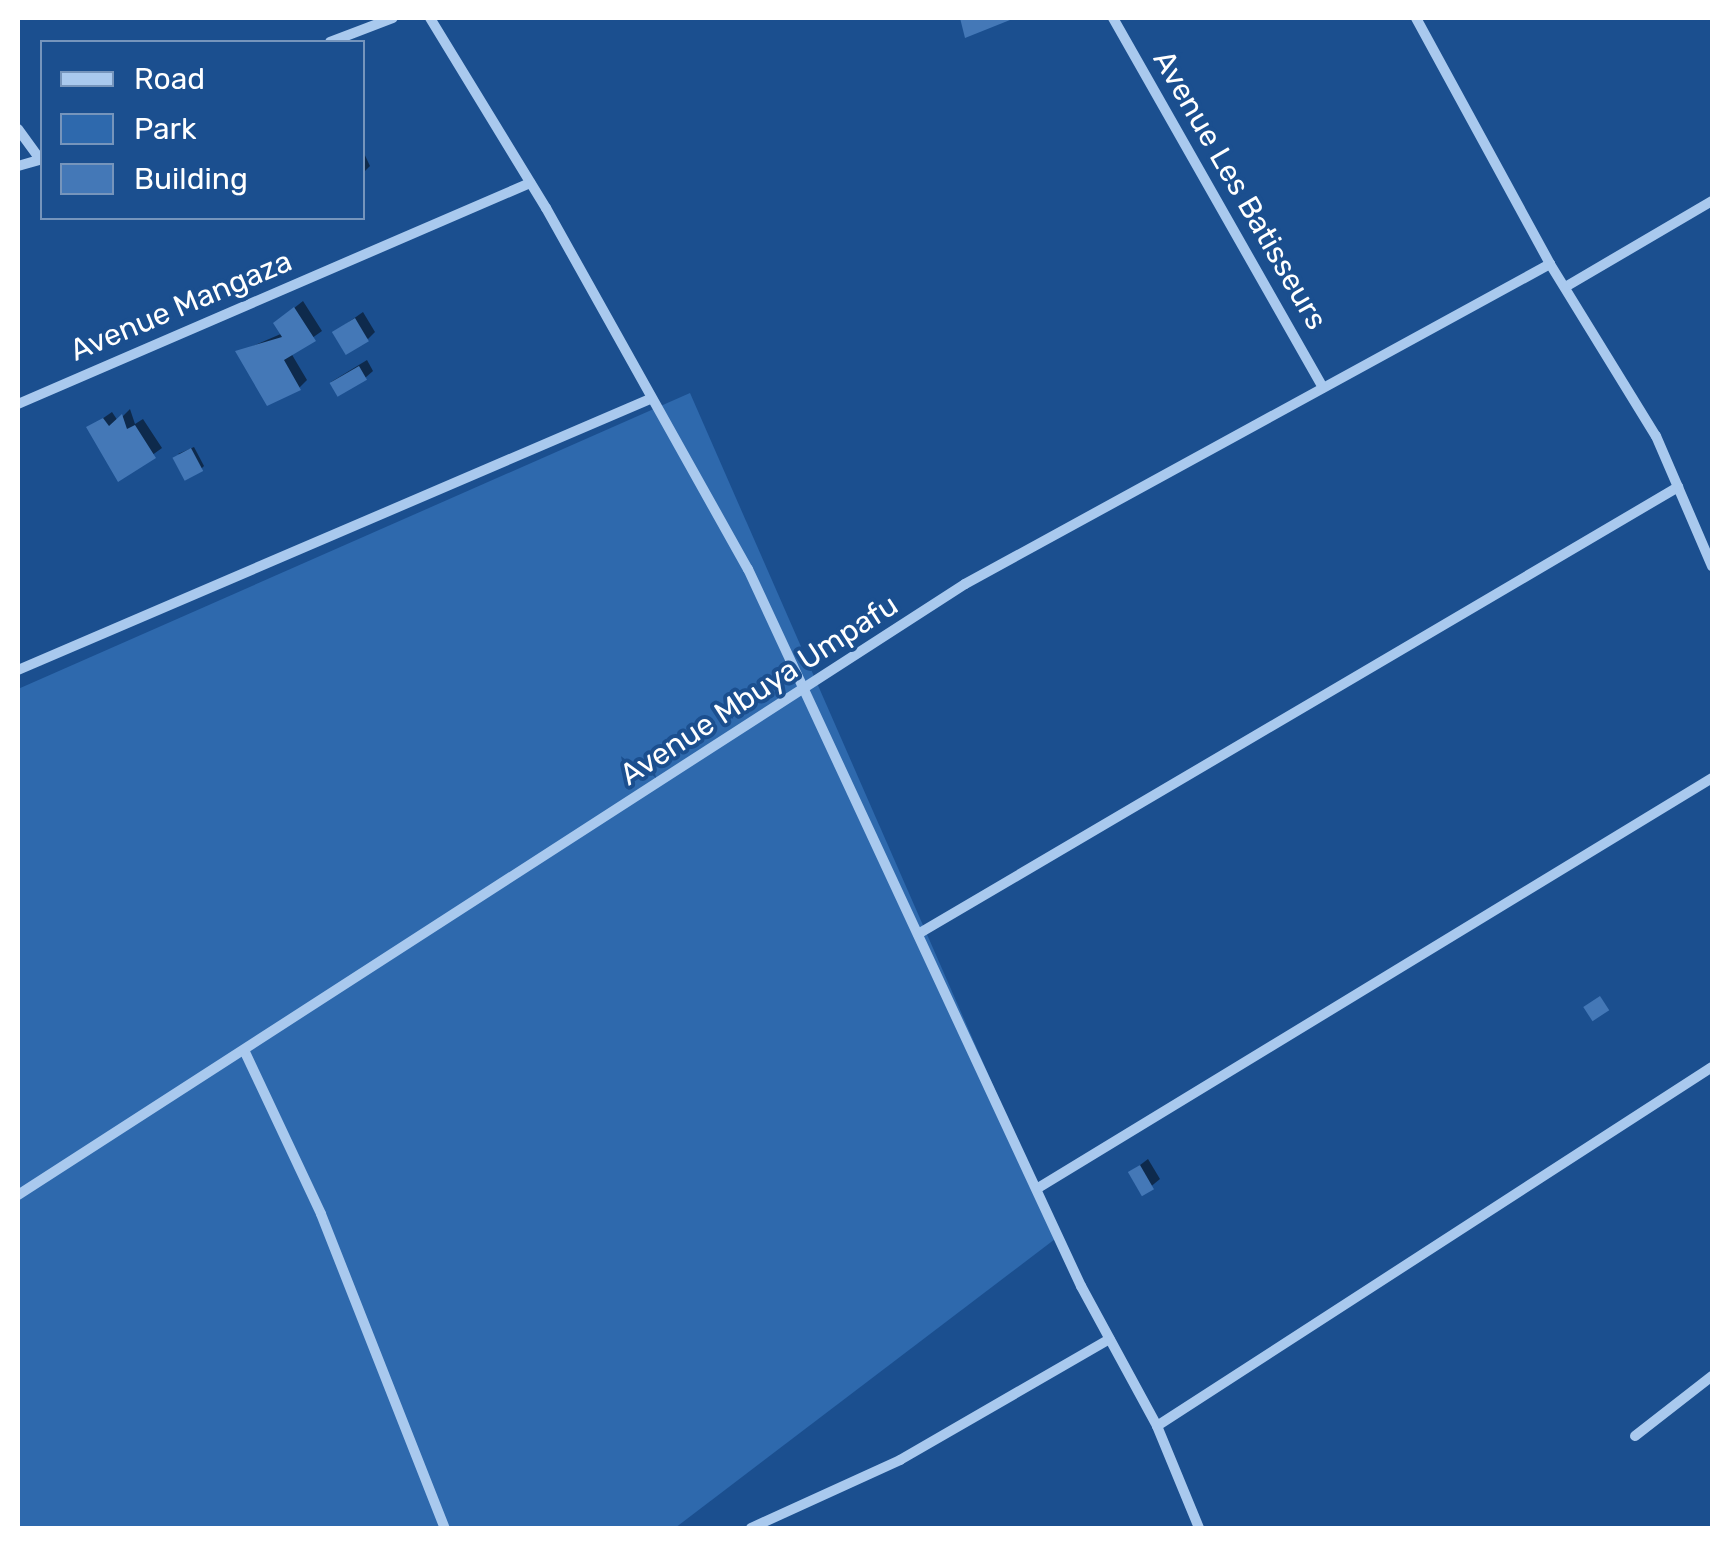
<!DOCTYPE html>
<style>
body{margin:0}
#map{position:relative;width:1730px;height:1546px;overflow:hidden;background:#1b4f8f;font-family:Rubik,sans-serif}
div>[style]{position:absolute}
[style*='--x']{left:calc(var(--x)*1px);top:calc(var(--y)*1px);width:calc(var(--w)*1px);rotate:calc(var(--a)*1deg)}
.green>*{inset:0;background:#2e69ad}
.shadow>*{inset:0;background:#0007}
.building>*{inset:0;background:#4478b7;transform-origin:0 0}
.minor>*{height:10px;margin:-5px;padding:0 5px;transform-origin:5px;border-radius:5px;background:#a9c9ee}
span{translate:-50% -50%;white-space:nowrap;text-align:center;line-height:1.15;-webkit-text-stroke:8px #1b4f8f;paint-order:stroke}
.street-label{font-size:30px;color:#fff}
.frame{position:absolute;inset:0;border:20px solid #fff;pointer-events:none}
.legend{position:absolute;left:40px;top:40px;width:325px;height:180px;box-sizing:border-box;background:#1b4f8f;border:2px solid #7695bc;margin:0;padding:12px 18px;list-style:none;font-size:30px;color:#fff}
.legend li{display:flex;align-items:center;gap:20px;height:50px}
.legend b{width:50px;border:2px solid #7695bc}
</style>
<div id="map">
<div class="green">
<i style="clip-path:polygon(690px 393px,1059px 1236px,675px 1528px,18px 1528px,18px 689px)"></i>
</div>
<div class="shadow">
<i style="clip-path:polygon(362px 149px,370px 166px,362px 174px)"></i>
<i style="clip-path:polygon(303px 301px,322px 331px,291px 353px,307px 380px,299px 388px,239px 352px,283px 333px,284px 316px)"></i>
<i style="clip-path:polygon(363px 312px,375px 332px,368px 339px,343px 326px)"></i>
<i style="clip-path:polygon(367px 360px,373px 371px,365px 378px,331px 382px)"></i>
<i style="clip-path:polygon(130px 409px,135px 424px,143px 419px,162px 448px,119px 479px,89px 428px,112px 412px,118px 421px)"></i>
<i style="clip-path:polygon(194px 447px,204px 466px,201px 469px,178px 454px)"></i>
<i style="clip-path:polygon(1148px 1159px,1160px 1179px,1143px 1193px,1131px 1172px)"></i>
</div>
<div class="building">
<i style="clip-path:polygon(960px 18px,1015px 18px,965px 38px)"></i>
<i style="clip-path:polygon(294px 307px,316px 341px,284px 360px,301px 390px,267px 406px,235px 351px,282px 337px,273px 323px)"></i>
<i style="left:355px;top:318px;width:27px;height:27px;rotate:59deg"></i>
<i style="left:359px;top:366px;width:16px;height:34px;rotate:60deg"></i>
<i style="clip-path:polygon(122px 414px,127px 429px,135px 425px,156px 458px,118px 482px,86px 427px,103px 418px,109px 426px)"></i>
<i style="left:191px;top:448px;width:26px;height:21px;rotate:62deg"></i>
<i style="left:1600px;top:996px;width:17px;height:20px;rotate:57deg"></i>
<i style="left:1140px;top:1165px;width:28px;height:14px;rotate:60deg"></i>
</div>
<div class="minor">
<i style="--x:430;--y:18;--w:223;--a:58.6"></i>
<i style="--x:546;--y:208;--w:414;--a:60.8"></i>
<i style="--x:748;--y:569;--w:791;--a:65.09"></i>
<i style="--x:1081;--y:1286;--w:159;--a:61.5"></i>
<i style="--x:1157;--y:1426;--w:110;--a:67.6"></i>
<i style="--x:1113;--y:18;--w:425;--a:60.4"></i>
<i style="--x:1416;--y:18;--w:280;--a:61.4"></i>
<i style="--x:1550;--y:264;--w:202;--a:58.4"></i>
<i style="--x:1656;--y:436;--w:142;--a:66.7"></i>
<i style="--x:330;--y:42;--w:67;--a:-20.9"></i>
<i style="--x:18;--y:129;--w:37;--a:54"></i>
<i style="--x:18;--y:166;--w:25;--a:-16"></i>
<i style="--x:1567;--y:286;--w:168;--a:-30.4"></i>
<i style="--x:18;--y:404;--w:558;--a:-23.35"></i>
<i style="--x:18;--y:670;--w:688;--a:-23.21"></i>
<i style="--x:918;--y:934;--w:882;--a:-30.46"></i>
<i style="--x:244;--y:1050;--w:181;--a:64.8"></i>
<i style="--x:321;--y:1214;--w:338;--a:68.5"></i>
<i style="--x:1038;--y:1188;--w:789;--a:-31.31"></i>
<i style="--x:18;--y:1195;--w:1127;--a:-32.83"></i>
<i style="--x:965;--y:584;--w:667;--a:-28.68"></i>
<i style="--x:1157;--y:1426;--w:661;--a:-32.9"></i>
<i style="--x:1635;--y:1436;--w:98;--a:-37.9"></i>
<i style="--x:751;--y:1528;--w:164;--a:-24.5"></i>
<i style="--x:900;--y:1460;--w:242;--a:-30"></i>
</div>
<div class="street-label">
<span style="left:1240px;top:190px;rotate:60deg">Avenue Les Batisseurs</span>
<span style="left:181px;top:306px;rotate:-23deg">Avenue Mangaza</span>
<span style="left:759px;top:690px;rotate:-33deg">Avenue Mbuya Umpafu</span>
</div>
<div class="frame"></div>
<ul class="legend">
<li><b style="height:12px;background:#a9c9ee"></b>Road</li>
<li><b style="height:28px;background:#2e69ad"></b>Park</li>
<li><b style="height:28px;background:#4478b7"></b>Building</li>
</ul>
</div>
